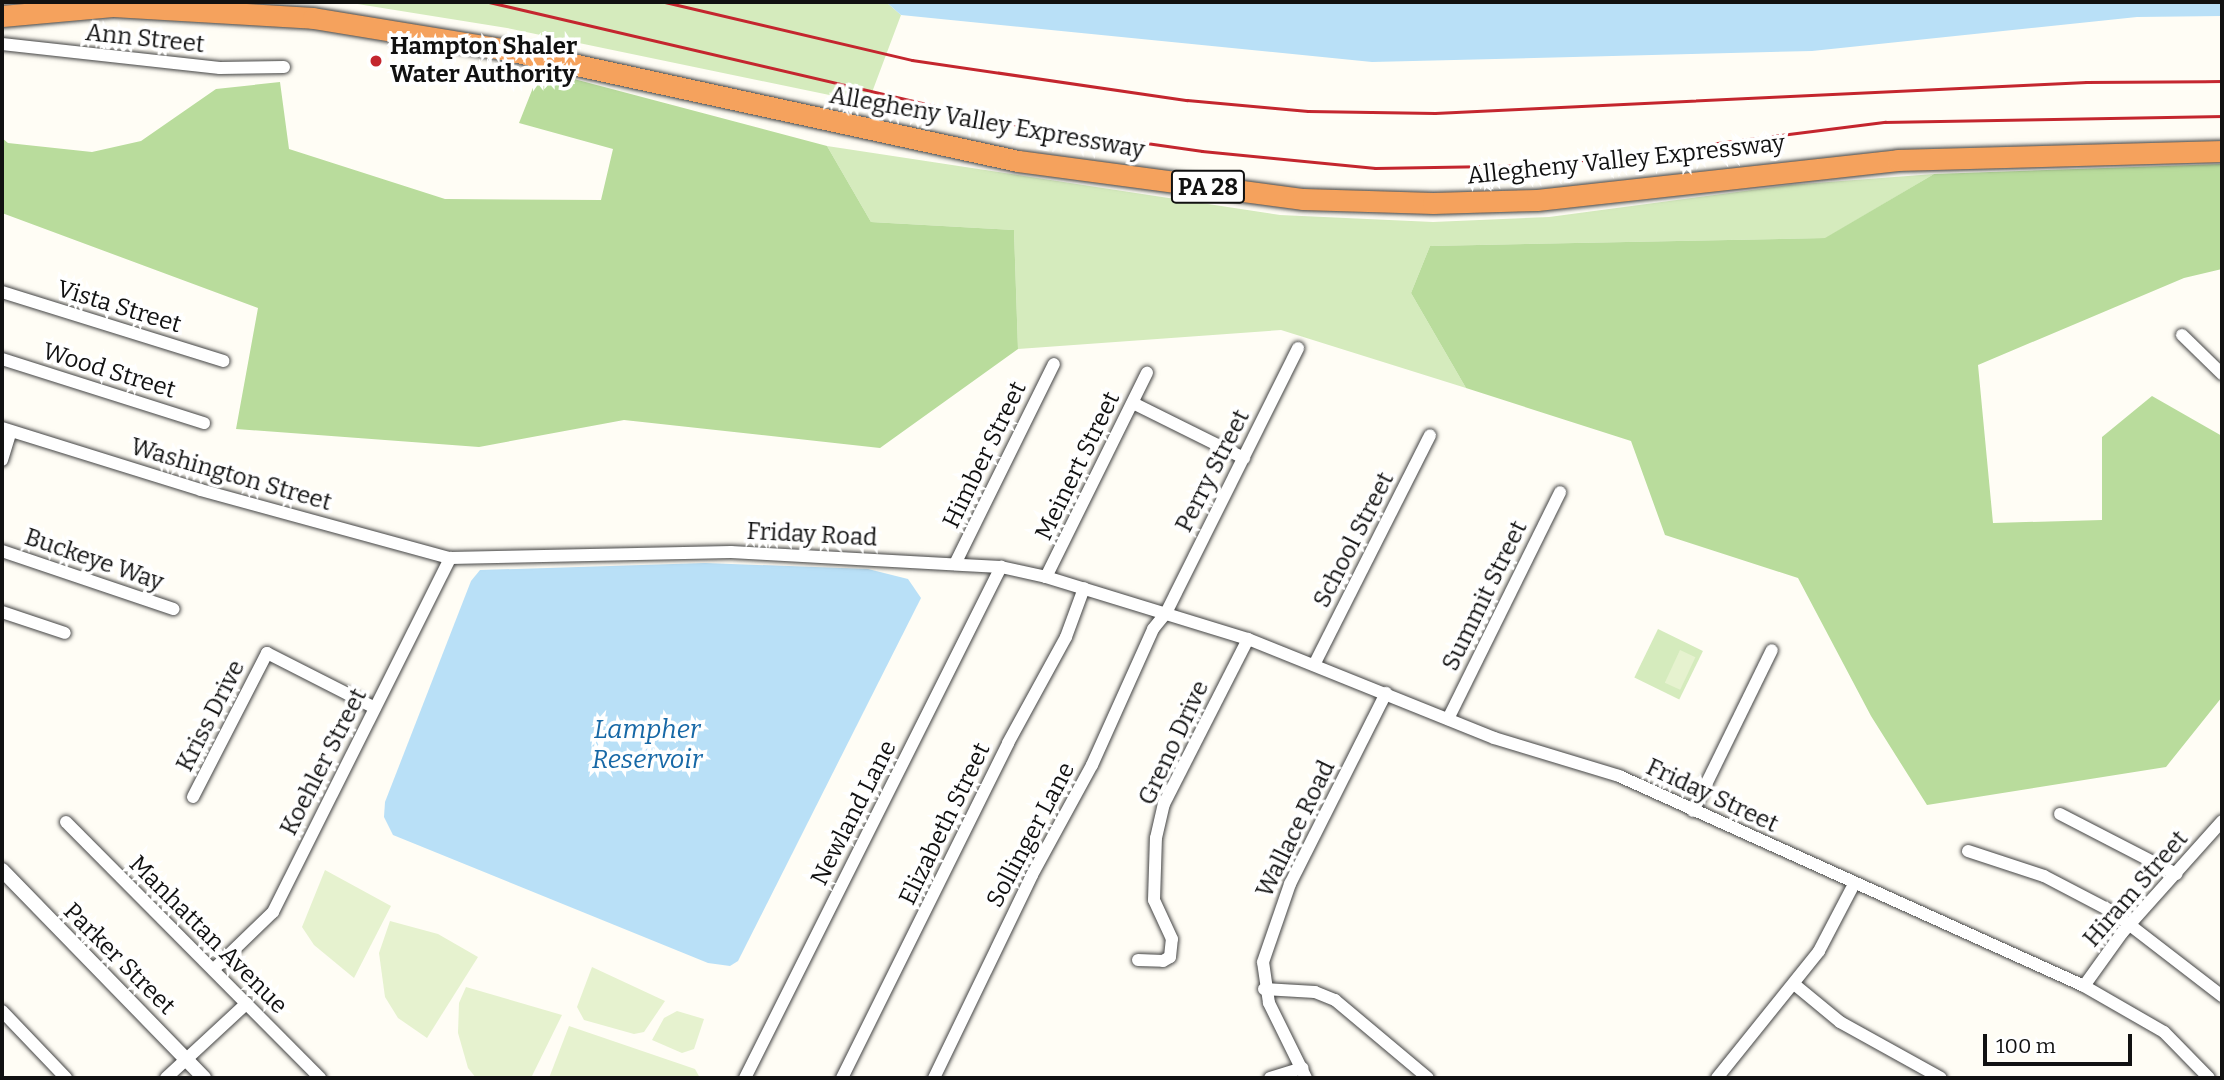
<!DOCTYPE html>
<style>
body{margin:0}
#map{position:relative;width:2224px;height:1080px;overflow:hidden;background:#fffdf5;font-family:Bitter,serif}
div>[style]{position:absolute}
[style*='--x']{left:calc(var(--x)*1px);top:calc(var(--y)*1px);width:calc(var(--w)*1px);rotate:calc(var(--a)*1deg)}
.green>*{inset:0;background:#d5ebbd;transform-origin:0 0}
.forest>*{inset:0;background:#b9dc9c}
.pitch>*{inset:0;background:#e6f2cf;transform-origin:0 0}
.water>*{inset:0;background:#b9e0f7}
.roads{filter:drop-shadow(0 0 2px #444) drop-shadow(0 0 2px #444)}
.minor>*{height:12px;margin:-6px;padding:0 6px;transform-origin:6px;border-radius:6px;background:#fff}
.tertiary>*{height:14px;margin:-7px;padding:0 7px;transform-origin:7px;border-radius:7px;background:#fff}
.motorway>*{height:21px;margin:-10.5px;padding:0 10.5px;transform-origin:10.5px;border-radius:10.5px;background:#f5a25d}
.rail>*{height:2.5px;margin:-1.25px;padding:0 1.25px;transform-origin:1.25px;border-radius:1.25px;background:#c4262e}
.dots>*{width:19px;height:19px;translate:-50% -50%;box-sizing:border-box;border:4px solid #fff;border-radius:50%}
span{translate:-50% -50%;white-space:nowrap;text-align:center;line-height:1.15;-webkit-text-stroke:7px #fff;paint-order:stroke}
.shield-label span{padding:2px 5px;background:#fff;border:2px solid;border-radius:5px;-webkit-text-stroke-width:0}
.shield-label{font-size:23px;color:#111;font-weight:700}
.street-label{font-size:24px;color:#111}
.poi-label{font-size:24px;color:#111;font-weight:700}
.left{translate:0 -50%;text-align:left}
.water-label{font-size:26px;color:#1768a6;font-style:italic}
.frame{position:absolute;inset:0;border:4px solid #111;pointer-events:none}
.scale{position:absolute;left:1983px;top:1034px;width:149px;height:32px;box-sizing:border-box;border:4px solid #111;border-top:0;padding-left:9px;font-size:21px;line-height:24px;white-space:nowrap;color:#111;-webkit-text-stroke:5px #fff;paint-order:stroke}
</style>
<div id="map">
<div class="green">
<i style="clip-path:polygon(345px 2px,886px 2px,901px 15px,868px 103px,507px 28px)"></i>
<i style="clip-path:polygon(827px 146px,1280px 215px,1433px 222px,1549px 217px,1789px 185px,1934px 174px,1826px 238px,1430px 246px,1411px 293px,1466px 388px,1281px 330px,1018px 349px,1014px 230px,871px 222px)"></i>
<i style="left:1658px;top:629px;width:50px;height:54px;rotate:26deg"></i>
</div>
<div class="forest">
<i style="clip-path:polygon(540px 70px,827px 146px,871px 222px,1014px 230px,1018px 349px,880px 448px,624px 420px,479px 447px,236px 429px,258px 308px,2px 213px,2px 138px,8px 143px,92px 152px,141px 141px,216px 89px,280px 82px,289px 149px,445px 199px,601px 200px,613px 149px,519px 123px)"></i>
<i style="clip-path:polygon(2222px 164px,2222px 269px,2184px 278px,1978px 365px,1993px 523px,2102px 520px,2102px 437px,2152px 396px,2222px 436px,2222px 697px,2166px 767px,1927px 805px,1871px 716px,1798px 578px,1665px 535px,1631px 441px,1466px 388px,1411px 293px,1430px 246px,1825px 238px,1934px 174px)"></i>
</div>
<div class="pitch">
<i style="left:1680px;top:650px;width:17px;height:36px;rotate:25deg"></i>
<i style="clip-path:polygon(325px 870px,391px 906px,354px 978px,314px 945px,302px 927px)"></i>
<i style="clip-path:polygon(390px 921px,438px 934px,478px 957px,427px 1038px,398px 1018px,385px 997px,379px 953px)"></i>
<i style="clip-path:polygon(592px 967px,665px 1001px,644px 1032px,634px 1034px,584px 1020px,577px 1007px)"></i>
<i style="clip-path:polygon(466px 987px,562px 1015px,531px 1078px,476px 1078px,468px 1068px,458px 1033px,459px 1003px)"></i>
<i style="clip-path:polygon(677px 1011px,704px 1019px,694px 1049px,682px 1053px,652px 1040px,664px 1018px)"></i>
<i style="clip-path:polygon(569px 1026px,695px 1069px,700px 1078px,549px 1078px)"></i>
</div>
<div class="water">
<i style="clip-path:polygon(886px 2px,2222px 2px,2222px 16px,2137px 17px,1812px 51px,1372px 62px,901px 15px)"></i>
<i style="clip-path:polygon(705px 563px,868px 569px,908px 579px,921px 598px,738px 961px,730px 966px,708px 963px,393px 835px,384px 817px,385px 802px,471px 581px,480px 570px)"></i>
</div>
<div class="roads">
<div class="minor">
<i style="--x:2;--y:44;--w:219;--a:6.3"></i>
<i style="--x:220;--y:68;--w:64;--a:-0.9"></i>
<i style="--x:2;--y:292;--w:232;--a:17.3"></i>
<i style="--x:2182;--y:335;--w:56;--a:44.3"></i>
<i style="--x:2;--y:359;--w:212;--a:17.6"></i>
<i style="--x:1133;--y:403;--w:124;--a:26.4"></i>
<i style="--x:2;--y:428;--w:208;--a:17.3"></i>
<i style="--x:201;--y:490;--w:258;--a:15.3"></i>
<i style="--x:450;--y:558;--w:281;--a:-1.2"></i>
<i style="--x:731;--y:552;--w:270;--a:3.2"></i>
<i style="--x:1001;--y:567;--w:46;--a:12.5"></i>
<i style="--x:1046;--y:577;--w:211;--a:17.1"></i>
<i style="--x:1248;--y:639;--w:265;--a:21.9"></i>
<i style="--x:1494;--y:738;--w:131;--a:16.9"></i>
<i style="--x:1619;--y:776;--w:510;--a:24.3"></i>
<i style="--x:2084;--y:986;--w:92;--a:29.9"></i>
<i style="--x:2164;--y:1032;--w:64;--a:45.6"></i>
<i style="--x:2;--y:460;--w:30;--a:-73"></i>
<i style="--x:2;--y:551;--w:181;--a:18.7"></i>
<i style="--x:955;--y:564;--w:223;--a:-63.7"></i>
<i style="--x:1046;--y:577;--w:228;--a:-63.7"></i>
<i style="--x:2;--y:612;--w:66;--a:18.4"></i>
<i style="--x:1315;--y:663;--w:255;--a:-63.2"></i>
<i style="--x:1448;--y:719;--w:253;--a:-63.7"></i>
<i style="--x:193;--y:797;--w:162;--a:-62.8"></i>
<i style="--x:267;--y:653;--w:121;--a:27"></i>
<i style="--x:1693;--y:811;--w:179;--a:-63.9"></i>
<i style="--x:2060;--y:814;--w:131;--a:27.3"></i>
<i style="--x:66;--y:822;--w:361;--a:45.2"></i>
<i style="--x:1968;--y:851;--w:80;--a:18.2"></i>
<i style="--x:2044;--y:876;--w:78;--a:27.6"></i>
<i style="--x:2113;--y:912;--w:138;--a:37.6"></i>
<i style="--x:1138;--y:960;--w:25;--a:2"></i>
<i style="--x:1163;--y:961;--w:8;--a:-30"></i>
<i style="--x:1170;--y:957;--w:18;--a:-84"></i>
<i style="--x:1172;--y:939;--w:43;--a:-114.8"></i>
<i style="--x:1154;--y:900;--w:62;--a:-88.2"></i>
<i style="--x:1156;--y:838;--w:35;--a:-77"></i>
<i style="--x:1164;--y:804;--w:185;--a:-63"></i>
<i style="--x:214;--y:969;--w:82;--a:-44"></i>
<i style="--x:273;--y:912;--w:396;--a:-63.4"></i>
<i style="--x:1794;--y:984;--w:60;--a:39.6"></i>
<i style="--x:1840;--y:1022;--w:115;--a:29"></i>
<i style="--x:2084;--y:986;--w:65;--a:-54.4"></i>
<i style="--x:2122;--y:933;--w:150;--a:-48.2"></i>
<i style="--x:1264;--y:989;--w:51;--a:3.4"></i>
<i style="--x:1315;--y:992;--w:22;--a:22"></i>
<i style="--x:1335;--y:1000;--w:121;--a:40"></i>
<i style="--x:2;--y:1011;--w:93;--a:46.3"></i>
<i style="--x:166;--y:1078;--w:110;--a:-42.8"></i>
<i style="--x:745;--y:1078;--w:572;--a:-63.39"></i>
<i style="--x:842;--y:1078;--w:374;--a:-63.6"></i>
<i style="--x:1008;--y:743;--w:121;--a:-61.3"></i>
<i style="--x:1066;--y:637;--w:52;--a:-69.8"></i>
<i style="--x:934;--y:1078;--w:225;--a:-64.2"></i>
<i style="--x:1032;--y:875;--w:125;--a:-61.4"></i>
<i style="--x:1092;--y:765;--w:149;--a:-65.8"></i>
<i style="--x:1153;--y:629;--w:21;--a:-51"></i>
<i style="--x:1166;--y:613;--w:296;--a:-63.5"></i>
<i style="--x:1270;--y:1078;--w:34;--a:-17"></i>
<i style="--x:1306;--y:1078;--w:84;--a:-116.3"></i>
<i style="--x:1269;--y:1003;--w:41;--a:-98.3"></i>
<i style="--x:1263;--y:962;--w:83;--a:-70.9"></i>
<i style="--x:1290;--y:884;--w:214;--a:-63.3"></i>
<i style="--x:1717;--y:1078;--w:163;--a:-51.2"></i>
<i style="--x:1819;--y:951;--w:73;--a:-62.4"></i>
</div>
<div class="tertiary">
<i style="--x:2;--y:870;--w:290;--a:45.8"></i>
</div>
<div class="motorway">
<i style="--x:2;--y:16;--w:111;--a:-5.1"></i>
<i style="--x:113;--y:6;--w:200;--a:3.4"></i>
<i style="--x:313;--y:18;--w:193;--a:9.3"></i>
<i style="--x:503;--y:49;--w:527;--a:12.27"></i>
<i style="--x:1018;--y:161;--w:288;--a:7.6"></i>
<i style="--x:1303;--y:199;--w:130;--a:1.8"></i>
<i style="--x:1433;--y:203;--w:104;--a:-1.7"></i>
<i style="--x:1537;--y:200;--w:363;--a:-6.3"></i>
<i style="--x:1898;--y:160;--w:324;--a:-1.6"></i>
</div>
</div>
<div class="rail">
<i style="--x:489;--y:2;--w:538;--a:13.11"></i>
<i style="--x:1013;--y:124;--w:191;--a:8.1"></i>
<i style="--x:1202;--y:151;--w:174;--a:5.6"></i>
<i style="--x:1375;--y:168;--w:169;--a:-1"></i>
<i style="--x:1544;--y:165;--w:344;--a:-7.2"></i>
<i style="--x:1885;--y:122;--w:337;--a:-1"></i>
<i style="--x:665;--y:2;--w:254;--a:13.2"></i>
<i style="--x:912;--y:60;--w:278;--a:8.3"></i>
<i style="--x:1187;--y:100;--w:121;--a:5.2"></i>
<i style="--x:1308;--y:111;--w:127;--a:0.9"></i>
<i style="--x:1435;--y:113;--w:652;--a:-2.73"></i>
<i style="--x:2086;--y:82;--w:136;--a:-0.4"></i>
</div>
<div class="dots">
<i style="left:376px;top:61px;background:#c4262e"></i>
</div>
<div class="shield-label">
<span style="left:1208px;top:187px">PA 28</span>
</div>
<div class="street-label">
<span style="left:145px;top:39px;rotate:6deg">Ann Street</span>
<span style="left:987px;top:123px;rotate:10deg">Allegheny Valley Expressway</span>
<span style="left:1626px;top:160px;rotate:-6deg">Allegheny Valley Expressway</span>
<span style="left:119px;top:307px;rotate:17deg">Vista Street</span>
<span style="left:109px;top:371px;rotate:17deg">Wood Street</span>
<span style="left:985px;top:455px;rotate:-64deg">Himber Street</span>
<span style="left:1078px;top:466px;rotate:-64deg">Meinert Street</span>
<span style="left:1213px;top:471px;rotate:-63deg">Perry Street</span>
<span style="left:231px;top:475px;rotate:16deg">Washington Street</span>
<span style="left:812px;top:535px;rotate:3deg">Friday Road</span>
<span style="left:1354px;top:540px;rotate:-63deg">School Street</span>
<span style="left:94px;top:560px;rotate:19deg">Buckeye Way</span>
<span style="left:1485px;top:596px;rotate:-64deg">Summit Street</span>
<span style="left:211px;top:716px;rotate:-63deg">Kriss Drive</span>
<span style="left:1174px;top:743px;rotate:-65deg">Greno Drive</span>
<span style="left:324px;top:762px;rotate:-63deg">Koehler Street</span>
<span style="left:1712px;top:796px;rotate:25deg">Friday Street</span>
<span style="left:854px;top:813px;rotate:-63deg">Newland Lane</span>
<span style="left:945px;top:824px;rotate:-64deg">Elizabeth Street</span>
<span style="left:1296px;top:829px;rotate:-64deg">Wallace Road</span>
<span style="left:1031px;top:835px;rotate:-62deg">Sollinger Lane</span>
<span style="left:2136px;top:889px;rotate:-49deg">Hiram Street</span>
<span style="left:208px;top:935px;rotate:45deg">Manhattan Avenue</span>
<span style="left:119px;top:959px;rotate:45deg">Parker Street</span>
</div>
<div class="poi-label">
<span class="left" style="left:390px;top:61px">Hampton Shaler<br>Water Authority</span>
</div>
<div class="water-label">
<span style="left:647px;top:745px">Lampher<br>Reservoir</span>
</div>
<div class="frame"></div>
<div class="scale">100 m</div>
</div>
